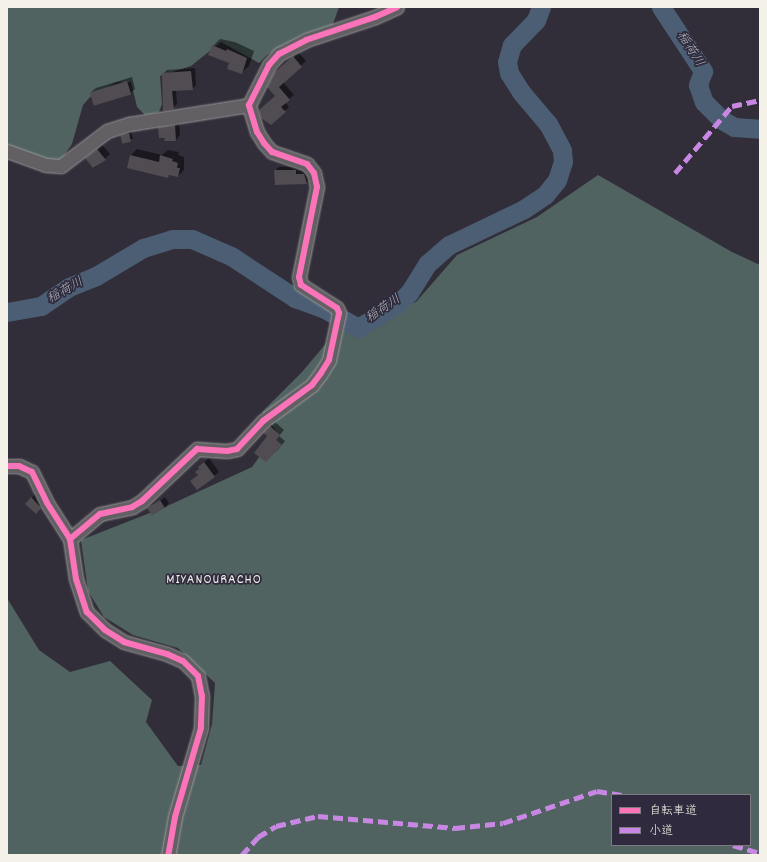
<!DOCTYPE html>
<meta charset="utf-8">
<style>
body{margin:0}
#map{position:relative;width:767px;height:862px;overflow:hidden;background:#312e39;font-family:Dekko,"Klee One",sans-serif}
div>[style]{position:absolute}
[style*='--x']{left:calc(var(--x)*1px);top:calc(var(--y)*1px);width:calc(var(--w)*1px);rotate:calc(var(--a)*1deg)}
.green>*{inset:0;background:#506361}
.shadow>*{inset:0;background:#0007;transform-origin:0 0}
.river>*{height:19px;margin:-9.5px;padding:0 9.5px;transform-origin:9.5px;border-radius:9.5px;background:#4b5e73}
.building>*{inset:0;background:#514b52;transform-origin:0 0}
.roads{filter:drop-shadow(0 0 1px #9a989b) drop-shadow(0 0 1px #9a989b)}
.street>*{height:13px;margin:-6.5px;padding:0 6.5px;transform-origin:6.5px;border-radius:6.5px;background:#626063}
.quiet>*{height:5px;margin-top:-2.5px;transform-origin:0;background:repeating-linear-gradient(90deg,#c787e3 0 10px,transparent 0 15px)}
.cycleway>*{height:6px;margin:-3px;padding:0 3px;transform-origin:3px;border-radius:3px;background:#fb73b8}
span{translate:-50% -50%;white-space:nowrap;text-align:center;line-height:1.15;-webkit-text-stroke:3.5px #2f2a3d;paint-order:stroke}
.water-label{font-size:13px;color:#b2b8bc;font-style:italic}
.quarter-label{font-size:14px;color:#f4f1e8;letter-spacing:1px}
.frame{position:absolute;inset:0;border:8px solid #f4f1e8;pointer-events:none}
.legend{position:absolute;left:611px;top:794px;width:140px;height:52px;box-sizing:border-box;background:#2f2a3d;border:1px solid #7e7a81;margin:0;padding:5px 7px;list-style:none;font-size:12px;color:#f4f1e8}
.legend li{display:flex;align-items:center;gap:8px;height:20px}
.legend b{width:20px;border:1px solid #7e7a81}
</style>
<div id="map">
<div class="green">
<i style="clip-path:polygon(7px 7px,339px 7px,332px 27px,304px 34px,267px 55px,259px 63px,221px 42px,191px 66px,160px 76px,162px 104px,159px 112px,145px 115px,137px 107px,131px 82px,117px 82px,90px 97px,83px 105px,72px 144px,61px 160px,49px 161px,7px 146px)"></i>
<i style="clip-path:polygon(evenodd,598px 175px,732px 252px,760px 265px,760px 855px,7px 855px,7px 598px,39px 650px,70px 672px,110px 661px,152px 700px,146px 722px,178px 766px,201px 765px,212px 724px,215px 683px,178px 648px,133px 635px,104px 617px,88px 591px,81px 540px,165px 507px,252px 467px,277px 432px,262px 412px,302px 372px,345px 321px,416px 302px,457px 255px,537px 217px,598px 175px,612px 795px,750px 795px,750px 845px,612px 845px,612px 795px)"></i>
</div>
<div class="shadow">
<i style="clip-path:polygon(220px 39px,235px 42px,254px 51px,249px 66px,241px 73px,213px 46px)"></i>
<i style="clip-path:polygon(298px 52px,306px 61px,283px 82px,294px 95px,285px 102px,289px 107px,271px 124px,278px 71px)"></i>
<i style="clip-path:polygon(195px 68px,196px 85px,192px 89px,176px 90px,177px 104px,173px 108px,163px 74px,167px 70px)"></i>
<i style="clip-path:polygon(132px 77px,135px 89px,130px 93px,91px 92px,96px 88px)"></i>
<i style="clip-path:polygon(179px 121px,180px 135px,176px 140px,166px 137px,159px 128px,164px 123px)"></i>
<i style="left:131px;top:132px;width:7px;height:11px;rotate:74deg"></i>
<i style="left:102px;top:145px;width:12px;height:21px;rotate:48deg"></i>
<i style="clip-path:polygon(137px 149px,162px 155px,168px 150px,179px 152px,178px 155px,184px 157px,184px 170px,178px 176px,170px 174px,168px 177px,128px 167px,131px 155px)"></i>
<i style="clip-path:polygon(299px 166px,299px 170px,308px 170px,311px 179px,307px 183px,275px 171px,279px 167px)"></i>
<i style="clip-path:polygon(275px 422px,284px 430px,279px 436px,285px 441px,277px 451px,265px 432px)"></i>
<i style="clip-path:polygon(209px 458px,219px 472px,197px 489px,192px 481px,199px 474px,199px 467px)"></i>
<i style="clip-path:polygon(36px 493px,45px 503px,40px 508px,26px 504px)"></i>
<i style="clip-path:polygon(165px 497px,169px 503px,165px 508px,149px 509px)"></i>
</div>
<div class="river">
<i style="--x:661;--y:7;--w:77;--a:56.7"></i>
<i style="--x:703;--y:71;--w:15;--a:110"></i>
<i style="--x:698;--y:85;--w:18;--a:71"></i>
<i style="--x:704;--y:102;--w:25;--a:45"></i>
<i style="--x:722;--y:120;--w:14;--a:30"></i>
<i style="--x:734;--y:127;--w:26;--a:4"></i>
<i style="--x:7;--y:312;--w:35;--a:-10"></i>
<i style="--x:41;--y:306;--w:34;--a:-34"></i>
<i style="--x:69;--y:287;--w:29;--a:-22"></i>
<i style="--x:96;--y:276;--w:55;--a:-30.8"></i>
<i style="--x:143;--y:248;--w:30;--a:-17"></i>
<i style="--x:172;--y:239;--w:20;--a:0"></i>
<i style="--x:192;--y:239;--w:43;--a:23.6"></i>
<i style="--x:231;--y:256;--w:77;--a:33.3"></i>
<i style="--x:295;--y:298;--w:30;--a:20"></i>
<i style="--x:323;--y:308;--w:40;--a:29.7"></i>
<i style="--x:358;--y:328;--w:44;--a:-31.2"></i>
<i style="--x:396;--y:305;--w:18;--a:-43"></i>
<i style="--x:409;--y:293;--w:34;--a:-58"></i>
<i style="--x:427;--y:264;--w:29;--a:-41"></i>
<i style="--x:449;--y:245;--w:83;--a:-25.6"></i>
<i style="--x:524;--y:209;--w:25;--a:-34"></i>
<i style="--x:545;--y:195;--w:19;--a:-51"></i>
<i style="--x:557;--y:180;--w:19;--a:-72"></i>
<i style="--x:563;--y:162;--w:12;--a:-95"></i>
<i style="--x:562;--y:150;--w:30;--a:-118"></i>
<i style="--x:548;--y:124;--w:42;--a:-130.2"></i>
<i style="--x:521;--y:92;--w:22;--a:-122"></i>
<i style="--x:509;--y:73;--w:11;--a:-100"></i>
<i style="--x:507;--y:62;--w:18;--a:-74"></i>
<i style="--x:512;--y:45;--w:35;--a:-46"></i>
<i style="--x:536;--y:20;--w:14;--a:-69"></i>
</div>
<div class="building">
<i style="clip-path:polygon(212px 45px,226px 51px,227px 49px,247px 58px,242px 74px,227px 69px,229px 63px,208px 55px)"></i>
<i style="clip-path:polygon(293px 56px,302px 67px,279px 87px,290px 100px,281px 107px,286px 112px,271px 125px,261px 118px,259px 110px,275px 96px,267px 87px,274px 73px)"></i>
<i style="clip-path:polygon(191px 71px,193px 90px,172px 91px,174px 109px,163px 111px,162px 73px)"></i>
<i style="left:127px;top:81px;width:14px;height:39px;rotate:73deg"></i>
<i style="clip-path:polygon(175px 125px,176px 141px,164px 141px,165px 138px,159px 138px,158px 127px)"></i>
<i style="left:129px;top:133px;width:9px;height:9px;rotate:77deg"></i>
<i style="clip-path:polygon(97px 149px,106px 160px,93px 168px,85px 158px)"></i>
<i style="clip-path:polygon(130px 155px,159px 162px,160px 155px,173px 159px,172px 161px,178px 163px,177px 168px,180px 168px,178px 177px,169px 175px,168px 178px,127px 168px)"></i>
<i style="clip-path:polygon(274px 170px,296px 170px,296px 174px,304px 174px,307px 184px,275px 185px)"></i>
<i style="clip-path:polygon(270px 426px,280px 435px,276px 440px,282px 445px,266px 462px,254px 453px,267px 436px,263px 432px)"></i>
<i style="clip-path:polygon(204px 462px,215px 477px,197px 490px,190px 481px,198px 475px,195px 472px,199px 469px,198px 467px)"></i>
<i style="clip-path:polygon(31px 497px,41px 508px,36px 514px,25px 504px)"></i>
<i style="left:160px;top:500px;width:9px;height:15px;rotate:58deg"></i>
</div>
<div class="roads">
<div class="street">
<i style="--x:7;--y:151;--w:41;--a:19.7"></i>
<i style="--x:46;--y:165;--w:15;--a:4"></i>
<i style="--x:61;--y:166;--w:58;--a:-37.3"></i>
<i style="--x:107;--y:131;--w:23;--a:-18"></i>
<i style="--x:129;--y:124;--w:121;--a:-9"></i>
<i style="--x:7;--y:466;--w:12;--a:0"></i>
<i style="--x:19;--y:466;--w:14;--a:25"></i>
<i style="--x:32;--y:472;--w:34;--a:64"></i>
<i style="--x:47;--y:503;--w:43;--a:57.4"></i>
<i style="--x:70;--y:539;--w:40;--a:81.5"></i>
<i style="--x:76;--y:579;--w:35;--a:72"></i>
<i style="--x:87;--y:612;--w:25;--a:45"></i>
<i style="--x:105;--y:630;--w:22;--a:32"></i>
<i style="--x:124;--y:642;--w:45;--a:15.6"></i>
<i style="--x:167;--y:654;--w:17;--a:24"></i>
<i style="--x:183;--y:661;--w:21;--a:45"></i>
<i style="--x:198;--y:676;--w:20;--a:79"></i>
<i style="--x:202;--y:696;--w:32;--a:92"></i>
<i style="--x:201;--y:728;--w:93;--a:106.3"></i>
<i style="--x:175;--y:817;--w:39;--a:100"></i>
<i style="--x:70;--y:539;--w:39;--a:-40"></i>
<i style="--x:100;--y:514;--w:33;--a:-12"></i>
<i style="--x:132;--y:507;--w:12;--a:-31"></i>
<i style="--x:142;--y:501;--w:76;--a:-43.4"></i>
<i style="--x:197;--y:449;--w:30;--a:4"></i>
<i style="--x:227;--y:451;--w:10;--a:-11"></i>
<i style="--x:237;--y:449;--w:38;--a:-47"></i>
<i style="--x:263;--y:421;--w:61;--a:-36.3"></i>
<i style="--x:312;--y:385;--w:15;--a:-53"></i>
<i style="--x:321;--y:373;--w:15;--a:-58"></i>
<i style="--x:329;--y:360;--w:48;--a:-78"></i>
<i style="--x:339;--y:313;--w:5;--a:-112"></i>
<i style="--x:337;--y:308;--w:43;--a:-147.4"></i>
<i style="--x:301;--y:285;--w:8;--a:-104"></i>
<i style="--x:299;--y:277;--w:92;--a:-78.7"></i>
<i style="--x:317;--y:187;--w:14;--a:-102"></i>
<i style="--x:314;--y:173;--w:11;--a:-128"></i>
<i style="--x:307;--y:164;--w:37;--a:-161"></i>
<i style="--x:272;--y:152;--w:12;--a:-132"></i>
<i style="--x:264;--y:143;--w:13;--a:-122"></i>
<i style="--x:257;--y:132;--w:28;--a:-107"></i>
<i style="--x:249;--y:105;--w:45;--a:-63.4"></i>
<i style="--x:269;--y:65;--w:15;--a:-48"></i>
<i style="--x:279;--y:54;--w:30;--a:-27"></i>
<i style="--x:306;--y:40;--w:73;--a:-18.4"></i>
<i style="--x:375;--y:17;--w:24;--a:-24"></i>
</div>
</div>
<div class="quiet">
<i style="--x:675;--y:173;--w:88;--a:-49.6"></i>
<i style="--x:732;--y:106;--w:29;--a:-12"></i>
<i style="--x:733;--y:845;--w:28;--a:17"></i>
<i style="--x:242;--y:855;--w:24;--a:-48"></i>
<i style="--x:258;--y:837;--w:21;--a:-31"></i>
<i style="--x:276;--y:826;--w:43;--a:-13.4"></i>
<i style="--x:318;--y:816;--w:138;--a:5"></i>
<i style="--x:455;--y:828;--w:48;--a:-5.9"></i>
<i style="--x:503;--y:823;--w:99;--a:-18.8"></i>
<i style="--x:597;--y:791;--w:25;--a:9"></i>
</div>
<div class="cycleway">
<i style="--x:7;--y:466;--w:12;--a:0"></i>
<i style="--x:19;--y:466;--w:14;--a:25"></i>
<i style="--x:32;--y:472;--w:34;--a:64"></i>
<i style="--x:47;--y:503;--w:43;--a:57.4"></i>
<i style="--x:70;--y:539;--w:40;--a:81.5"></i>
<i style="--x:76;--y:579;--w:35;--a:72"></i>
<i style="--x:87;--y:612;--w:25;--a:45"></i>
<i style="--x:105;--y:630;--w:22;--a:32"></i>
<i style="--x:124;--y:642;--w:45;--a:15.6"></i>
<i style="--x:167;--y:654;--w:17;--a:24"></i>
<i style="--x:183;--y:661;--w:21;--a:45"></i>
<i style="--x:198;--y:676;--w:20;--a:79"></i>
<i style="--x:202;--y:696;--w:32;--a:92"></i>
<i style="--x:201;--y:728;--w:93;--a:106.3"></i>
<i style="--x:175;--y:817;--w:39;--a:100"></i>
<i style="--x:70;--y:539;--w:39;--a:-40"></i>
<i style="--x:100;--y:514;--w:33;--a:-12"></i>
<i style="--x:132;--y:507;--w:12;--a:-31"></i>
<i style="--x:142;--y:501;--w:76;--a:-43.4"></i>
<i style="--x:197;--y:449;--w:30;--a:4"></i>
<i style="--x:227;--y:451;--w:10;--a:-11"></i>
<i style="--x:237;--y:449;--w:38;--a:-47"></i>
<i style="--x:263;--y:421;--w:61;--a:-36.3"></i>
<i style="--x:312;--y:385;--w:15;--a:-53"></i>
<i style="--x:321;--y:373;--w:15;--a:-58"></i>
<i style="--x:329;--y:360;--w:48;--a:-78"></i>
<i style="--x:339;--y:313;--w:5;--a:-112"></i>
<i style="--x:337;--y:308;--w:43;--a:-147.4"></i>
<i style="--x:301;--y:285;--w:8;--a:-104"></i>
<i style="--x:299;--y:277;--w:92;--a:-78.7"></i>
<i style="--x:317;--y:187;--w:14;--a:-102"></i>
<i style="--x:314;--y:173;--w:11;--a:-128"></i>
<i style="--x:307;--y:164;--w:37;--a:-161"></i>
<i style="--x:272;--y:152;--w:12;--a:-132"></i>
<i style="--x:264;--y:143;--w:13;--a:-122"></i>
<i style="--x:257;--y:132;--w:28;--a:-107"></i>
<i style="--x:249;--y:105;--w:45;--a:-63.4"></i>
<i style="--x:269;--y:65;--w:15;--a:-48"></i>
<i style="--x:279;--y:54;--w:30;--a:-27"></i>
<i style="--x:306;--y:40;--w:73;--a:-18.4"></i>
<i style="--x:375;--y:17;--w:24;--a:-24"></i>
</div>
<div class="water-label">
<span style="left:689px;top:50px;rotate:58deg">稲荷川</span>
<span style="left:66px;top:292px;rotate:-30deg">稲荷川</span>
<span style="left:384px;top:310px;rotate:-34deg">稲荷川</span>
</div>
<div class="quarter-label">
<span style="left:214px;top:580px">MIYANOURACHO</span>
</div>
<div class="frame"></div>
<ul class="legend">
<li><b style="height:5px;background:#fb73b8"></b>自転車道</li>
<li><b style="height:5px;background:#c787e3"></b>小道</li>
</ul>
</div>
